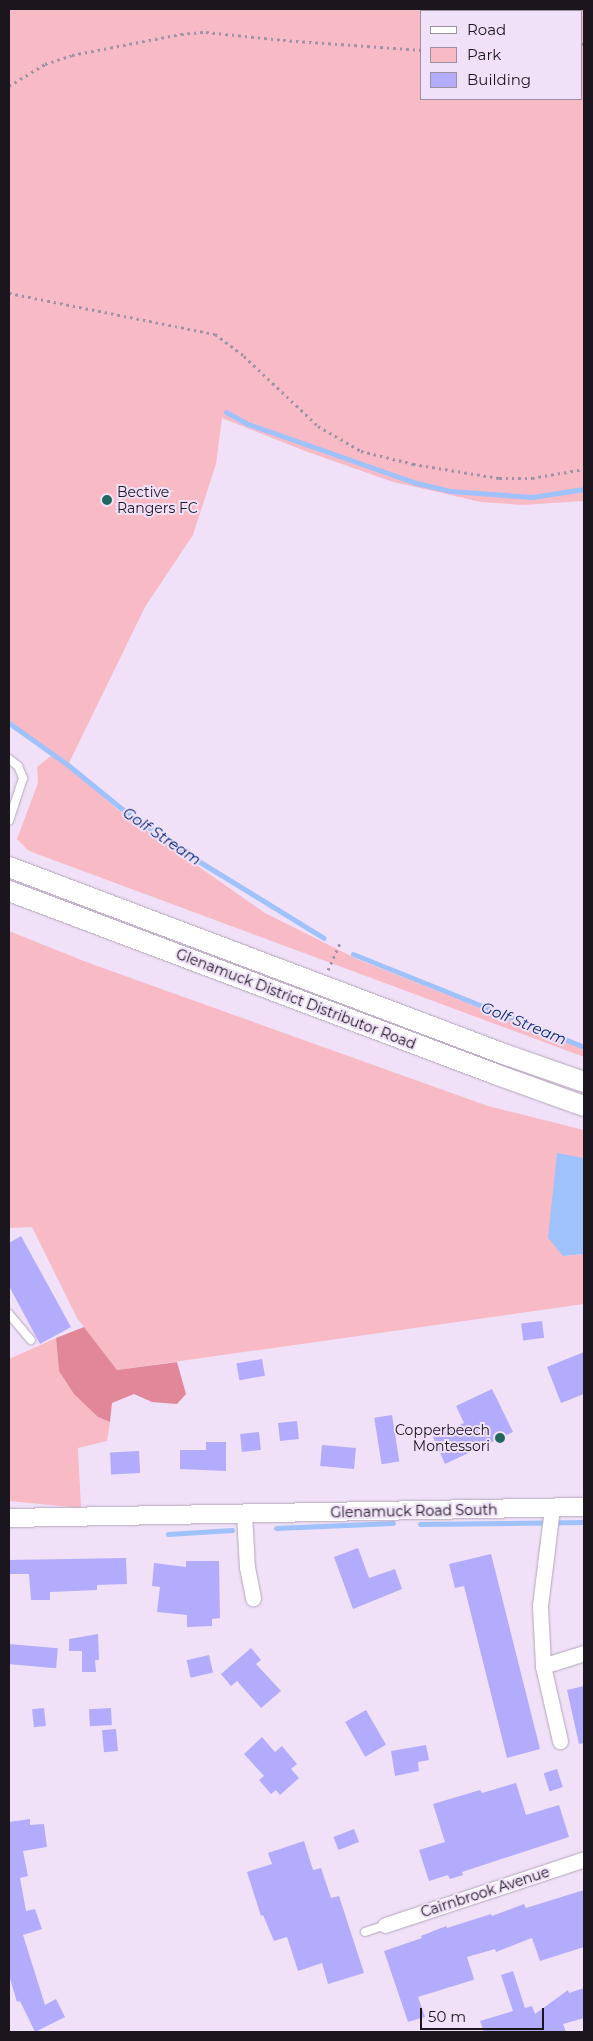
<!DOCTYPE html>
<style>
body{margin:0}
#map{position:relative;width:593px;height:2041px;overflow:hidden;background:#f0e1f8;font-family:Montserrat,sans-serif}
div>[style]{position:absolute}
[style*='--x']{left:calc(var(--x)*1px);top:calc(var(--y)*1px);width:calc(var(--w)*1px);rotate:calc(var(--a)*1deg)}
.green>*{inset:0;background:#f8bbc6}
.forest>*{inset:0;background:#e2879a}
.water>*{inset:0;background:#9fc1fc}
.stream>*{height:5px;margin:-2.5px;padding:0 2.5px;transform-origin:2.5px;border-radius:2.5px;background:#9fc1fc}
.building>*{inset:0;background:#b3abfc;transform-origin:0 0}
.path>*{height:3px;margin-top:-1.5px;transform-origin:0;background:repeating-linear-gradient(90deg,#9f94a5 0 2.5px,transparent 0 6.5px)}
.roads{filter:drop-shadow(0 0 1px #b4a6bc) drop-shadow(0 0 1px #b4a6bc)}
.service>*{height:8px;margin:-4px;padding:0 4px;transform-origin:4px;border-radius:4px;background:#fff}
.minor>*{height:15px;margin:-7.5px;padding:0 7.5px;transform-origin:7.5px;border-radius:7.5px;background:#fff}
.tertiary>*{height:18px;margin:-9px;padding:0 9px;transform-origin:9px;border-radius:9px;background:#fff}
.secondary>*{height:20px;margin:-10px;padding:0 10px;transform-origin:10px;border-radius:10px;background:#fff}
.dots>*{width:14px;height:14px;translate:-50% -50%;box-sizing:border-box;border:2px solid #f0e1f8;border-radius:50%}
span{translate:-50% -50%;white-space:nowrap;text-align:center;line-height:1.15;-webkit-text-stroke:4px #f0e1f8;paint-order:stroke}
.poi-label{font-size:14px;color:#1b161e}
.left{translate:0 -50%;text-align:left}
.right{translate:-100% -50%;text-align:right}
.street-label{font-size:14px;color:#1b161e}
.water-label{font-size:15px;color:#002677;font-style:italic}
.frame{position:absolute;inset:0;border:10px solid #1b161e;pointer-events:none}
.legend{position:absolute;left:420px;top:10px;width:162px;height:90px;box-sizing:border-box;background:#f0e1f8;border:1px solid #9b90a1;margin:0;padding:6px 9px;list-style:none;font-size:15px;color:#1b161e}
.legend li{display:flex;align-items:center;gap:10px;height:25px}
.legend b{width:25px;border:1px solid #9b90a1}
.scale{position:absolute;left:420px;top:2008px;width:124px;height:22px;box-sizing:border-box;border:2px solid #1b161e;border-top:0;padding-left:6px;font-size:15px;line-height:18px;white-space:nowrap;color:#1b161e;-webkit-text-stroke:4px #f0e1f8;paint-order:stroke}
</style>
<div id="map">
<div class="green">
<i style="clip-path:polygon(evenodd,9px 9px,584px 9px,584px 501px,523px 505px,481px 502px,420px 488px,393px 482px,305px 451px,222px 418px,216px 464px,193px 535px,145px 607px,68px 765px,118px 810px,265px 913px,357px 959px,584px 1049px,584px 1057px,29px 851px,17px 839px,38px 783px,37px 767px,52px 755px,9px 723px,9px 9px,422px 11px,582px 11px,582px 99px,422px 99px,422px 11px)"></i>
<i style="clip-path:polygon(9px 931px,89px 963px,488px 1106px,584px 1130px,584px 1158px,557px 1154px,563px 1256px,584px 1254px,584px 1304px,117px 1370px,77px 1318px,32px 1227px,9px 1228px)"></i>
<i style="clip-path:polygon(56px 1338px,59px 1371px,98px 1417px,110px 1422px,107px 1441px,78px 1448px,81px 1508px,9px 1501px,9px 1359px)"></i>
</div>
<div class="forest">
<i style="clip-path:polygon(84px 1327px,117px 1370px,177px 1362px,186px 1394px,177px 1404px,152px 1402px,134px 1394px,112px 1403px,110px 1422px,98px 1417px,74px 1394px,59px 1371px,56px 1338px)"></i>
</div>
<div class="water">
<i style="clip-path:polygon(557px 1153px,584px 1158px,584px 1254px,563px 1256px,548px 1238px)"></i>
</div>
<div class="stream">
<i style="--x:226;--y:412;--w:25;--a:29"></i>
<i style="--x:248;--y:424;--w:121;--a:19.3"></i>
<i style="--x:362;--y:464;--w:57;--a:19.4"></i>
<i style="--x:416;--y:483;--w:36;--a:13"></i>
<i style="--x:451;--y:491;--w:81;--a:4.2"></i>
<i style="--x:532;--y:497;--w:53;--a:-8.7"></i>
<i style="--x:9;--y:723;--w:72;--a:35.4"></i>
<i style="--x:68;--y:765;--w:70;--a:39.2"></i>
<i style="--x:122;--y:809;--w:94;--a:34.2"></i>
<i style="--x:200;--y:862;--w:145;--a:31.5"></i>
<i style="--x:353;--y:954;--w:249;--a:21.9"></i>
<i style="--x:420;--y:1524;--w:164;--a:-0.7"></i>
<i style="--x:276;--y:1528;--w:117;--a:-2.4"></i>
<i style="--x:168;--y:1534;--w:64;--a:-3.6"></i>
</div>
<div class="building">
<i style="clip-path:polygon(21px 1236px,71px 1327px,40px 1344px,9px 1286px,9px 1243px)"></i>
<i style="left:542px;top:1321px;width:17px;height:21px;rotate:83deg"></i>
<i style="clip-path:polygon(584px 1352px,584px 1394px,561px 1403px,547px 1367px)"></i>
<i style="left:262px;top:1359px;width:17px;height:26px;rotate:80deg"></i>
<i style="clip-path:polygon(492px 1389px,513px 1432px,445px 1464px,433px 1437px,464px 1423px,456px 1406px)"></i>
<i style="left:392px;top:1415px;width:47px;height:18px;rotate:81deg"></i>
<i style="left:297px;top:1421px;width:18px;height:19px;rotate:84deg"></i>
<i style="left:259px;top:1432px;width:18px;height:19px;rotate:84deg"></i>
<i style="clip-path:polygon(206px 1442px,226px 1442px,226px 1471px,180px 1469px,180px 1450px,206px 1450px)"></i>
<i style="left:322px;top:1445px;width:34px;height:21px;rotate:5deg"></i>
<i style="left:139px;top:1451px;width:22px;height:29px;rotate:87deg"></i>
<i style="clip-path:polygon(358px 1548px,369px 1578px,395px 1569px,402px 1589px,353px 1609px,334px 1557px)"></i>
<i style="clip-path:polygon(491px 1554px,540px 1749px,507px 1758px,464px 1586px,455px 1588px,449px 1564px)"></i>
<i style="clip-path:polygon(126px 1558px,127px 1584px,97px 1585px,97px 1590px,50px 1592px,50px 1600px,31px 1600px,29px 1574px,9px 1574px,9px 1560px)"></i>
<i style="clip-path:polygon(186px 1561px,219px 1561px,220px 1618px,212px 1619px,212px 1626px,187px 1627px,187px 1615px,157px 1612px,160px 1587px,152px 1586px,154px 1563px,186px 1567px)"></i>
<i style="clip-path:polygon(98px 1634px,99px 1660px,95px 1660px,96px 1672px,82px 1672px,82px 1651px,69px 1651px,69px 1639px)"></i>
<i style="left:9px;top:1644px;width:49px;height:20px;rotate:5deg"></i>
<i style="clip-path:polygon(251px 1648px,261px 1660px,256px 1664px,281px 1691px,261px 1708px,237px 1681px,231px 1686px,221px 1674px)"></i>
<i style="left:209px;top:1655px;width:18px;height:23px;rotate:77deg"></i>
<i style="clip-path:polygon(584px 1686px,584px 1743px,579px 1744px,567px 1690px)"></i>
<i style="left:44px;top:1708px;width:18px;height:12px;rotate:84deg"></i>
<i style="left:111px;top:1708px;width:17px;height:22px;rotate:87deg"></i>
<i style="left:366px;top:1710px;width:40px;height:24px;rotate:60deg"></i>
<i style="left:116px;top:1729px;width:22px;height:14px;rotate:85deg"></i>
<i style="clip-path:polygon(262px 1737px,275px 1752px,282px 1746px,297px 1764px,291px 1769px,299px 1778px,280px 1795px,276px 1790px,271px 1794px,259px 1780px,264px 1776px,244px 1754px)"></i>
<i style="clip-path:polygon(426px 1745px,429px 1760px,418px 1762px,419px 1771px,395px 1776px,391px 1751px)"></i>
<i style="left:557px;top:1769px;width:19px;height:14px;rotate:72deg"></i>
<i style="clip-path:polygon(516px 1783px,526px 1815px,559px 1805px,569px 1837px,462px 1872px,463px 1875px,450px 1879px,448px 1875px,429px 1881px,419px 1850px,445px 1842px,433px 1804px,480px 1790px,482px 1793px)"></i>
<i style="clip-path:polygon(30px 1819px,30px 1825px,44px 1824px,47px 1847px,23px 1851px,28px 1876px,20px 1878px,26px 1911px,35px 1909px,42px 1929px,23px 1935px,45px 2005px,56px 1999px,65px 2017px,35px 2032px,20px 2001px,17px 2002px,9px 1975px,9px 1822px)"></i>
<i style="left:354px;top:1829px;width:14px;height:22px;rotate:69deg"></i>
<i style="clip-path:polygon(304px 1841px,313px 1870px,321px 1868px,331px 1898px,339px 1896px,364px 1973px,328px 1984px,322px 1963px,298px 1971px,287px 1937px,274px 1941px,263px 1915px,261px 1916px,247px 1872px,272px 1864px,268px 1853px)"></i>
<i style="clip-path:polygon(584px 1890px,584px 1947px,540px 1961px,532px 1938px,496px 1952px,495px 1949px,467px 1957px,474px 1979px,473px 1980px,418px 1997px,425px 2017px,408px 2022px,384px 1951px,422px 1938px,421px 1936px,446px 1926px,447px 1928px,491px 1914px,492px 1916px,524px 1904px,526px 1908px)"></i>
<i style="clip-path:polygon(513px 1971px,525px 2008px,532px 2006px,535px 2014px,568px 1990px,569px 1993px,584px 1988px,584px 2018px,563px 2024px,566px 2032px,484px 2032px,480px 2021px,513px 2011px,501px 1975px)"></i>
</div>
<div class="path">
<i style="--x:582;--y:44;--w:2;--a:0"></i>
<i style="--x:9;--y:86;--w:42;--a:-31.4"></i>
<i style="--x:45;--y:64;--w:28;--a:-18"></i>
<i style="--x:72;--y:55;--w:111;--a:-10.9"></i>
<i style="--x:181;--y:34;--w:25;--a:-5"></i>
<i style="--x:206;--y:32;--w:77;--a:5.9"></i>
<i style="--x:283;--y:40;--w:139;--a:4.1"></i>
<i style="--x:9;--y:293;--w:210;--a:11.3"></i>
<i style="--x:215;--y:334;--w:36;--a:37"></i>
<i style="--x:244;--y:356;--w:102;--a:43.4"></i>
<i style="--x:318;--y:426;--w:50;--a:30.2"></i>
<i style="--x:361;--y:451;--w:54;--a:14"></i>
<i style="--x:413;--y:464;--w:87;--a:9.2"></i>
<i style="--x:499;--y:478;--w:33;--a:0"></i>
<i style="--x:532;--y:478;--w:53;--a:-9.8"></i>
<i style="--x:328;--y:970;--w:32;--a:-66"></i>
</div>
<div class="roads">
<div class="service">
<i style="--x:9;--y:759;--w:11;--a:38"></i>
<i style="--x:18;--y:766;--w:13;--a:67"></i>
<i style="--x:23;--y:778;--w:45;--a:108"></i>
<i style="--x:9;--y:1314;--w:34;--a:50"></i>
<i style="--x:365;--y:1932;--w:21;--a:-19"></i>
</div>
<div class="minor">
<i style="--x:552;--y:1508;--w:99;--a:97"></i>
<i style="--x:540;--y:1606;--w:60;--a:87.1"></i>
<i style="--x:543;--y:1666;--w:77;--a:77.2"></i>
<i style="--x:244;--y:1514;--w:53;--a:86.8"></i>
<i style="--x:247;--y:1567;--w:32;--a:79"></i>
<i style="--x:543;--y:1666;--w:43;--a:-17.6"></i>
<i style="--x:385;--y:1925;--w:210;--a:-18.3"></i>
</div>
<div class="tertiary">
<i style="--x:9;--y:1518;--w:575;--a:-1.1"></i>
</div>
<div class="secondary">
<i style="--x:9;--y:867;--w:529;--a:20.7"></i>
<i style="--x:504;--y:1054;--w:85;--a:19.3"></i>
<i style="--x:9;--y:891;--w:519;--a:20.63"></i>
<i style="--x:495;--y:1074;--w:95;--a:19.8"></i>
</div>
</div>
<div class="dots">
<i style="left:107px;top:500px;background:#20685e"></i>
<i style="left:500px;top:1438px;background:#20685e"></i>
</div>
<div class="poi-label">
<span class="left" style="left:117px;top:500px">Bective<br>Rangers FC</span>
<span class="right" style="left:490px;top:1438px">Copperbeech<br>Montessori</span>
</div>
<div class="street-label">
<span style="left:296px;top:999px;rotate:21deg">Glenamuck District Distributor Road</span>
<span style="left:414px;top:1511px;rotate:-1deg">Glenamuck Road South</span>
<span style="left:485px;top:1892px;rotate:-18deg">Cairnbrook Avenue</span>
</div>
<div class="water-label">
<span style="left:162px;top:836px;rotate:34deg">Golf Stream</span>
<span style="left:524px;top:1023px;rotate:22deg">Golf Stream</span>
</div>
<div class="frame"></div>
<ul class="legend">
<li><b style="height:6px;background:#fff"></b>Road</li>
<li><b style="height:14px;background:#f8bbc6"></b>Park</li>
<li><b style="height:14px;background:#b3abfc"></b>Building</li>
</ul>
<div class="scale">50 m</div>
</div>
